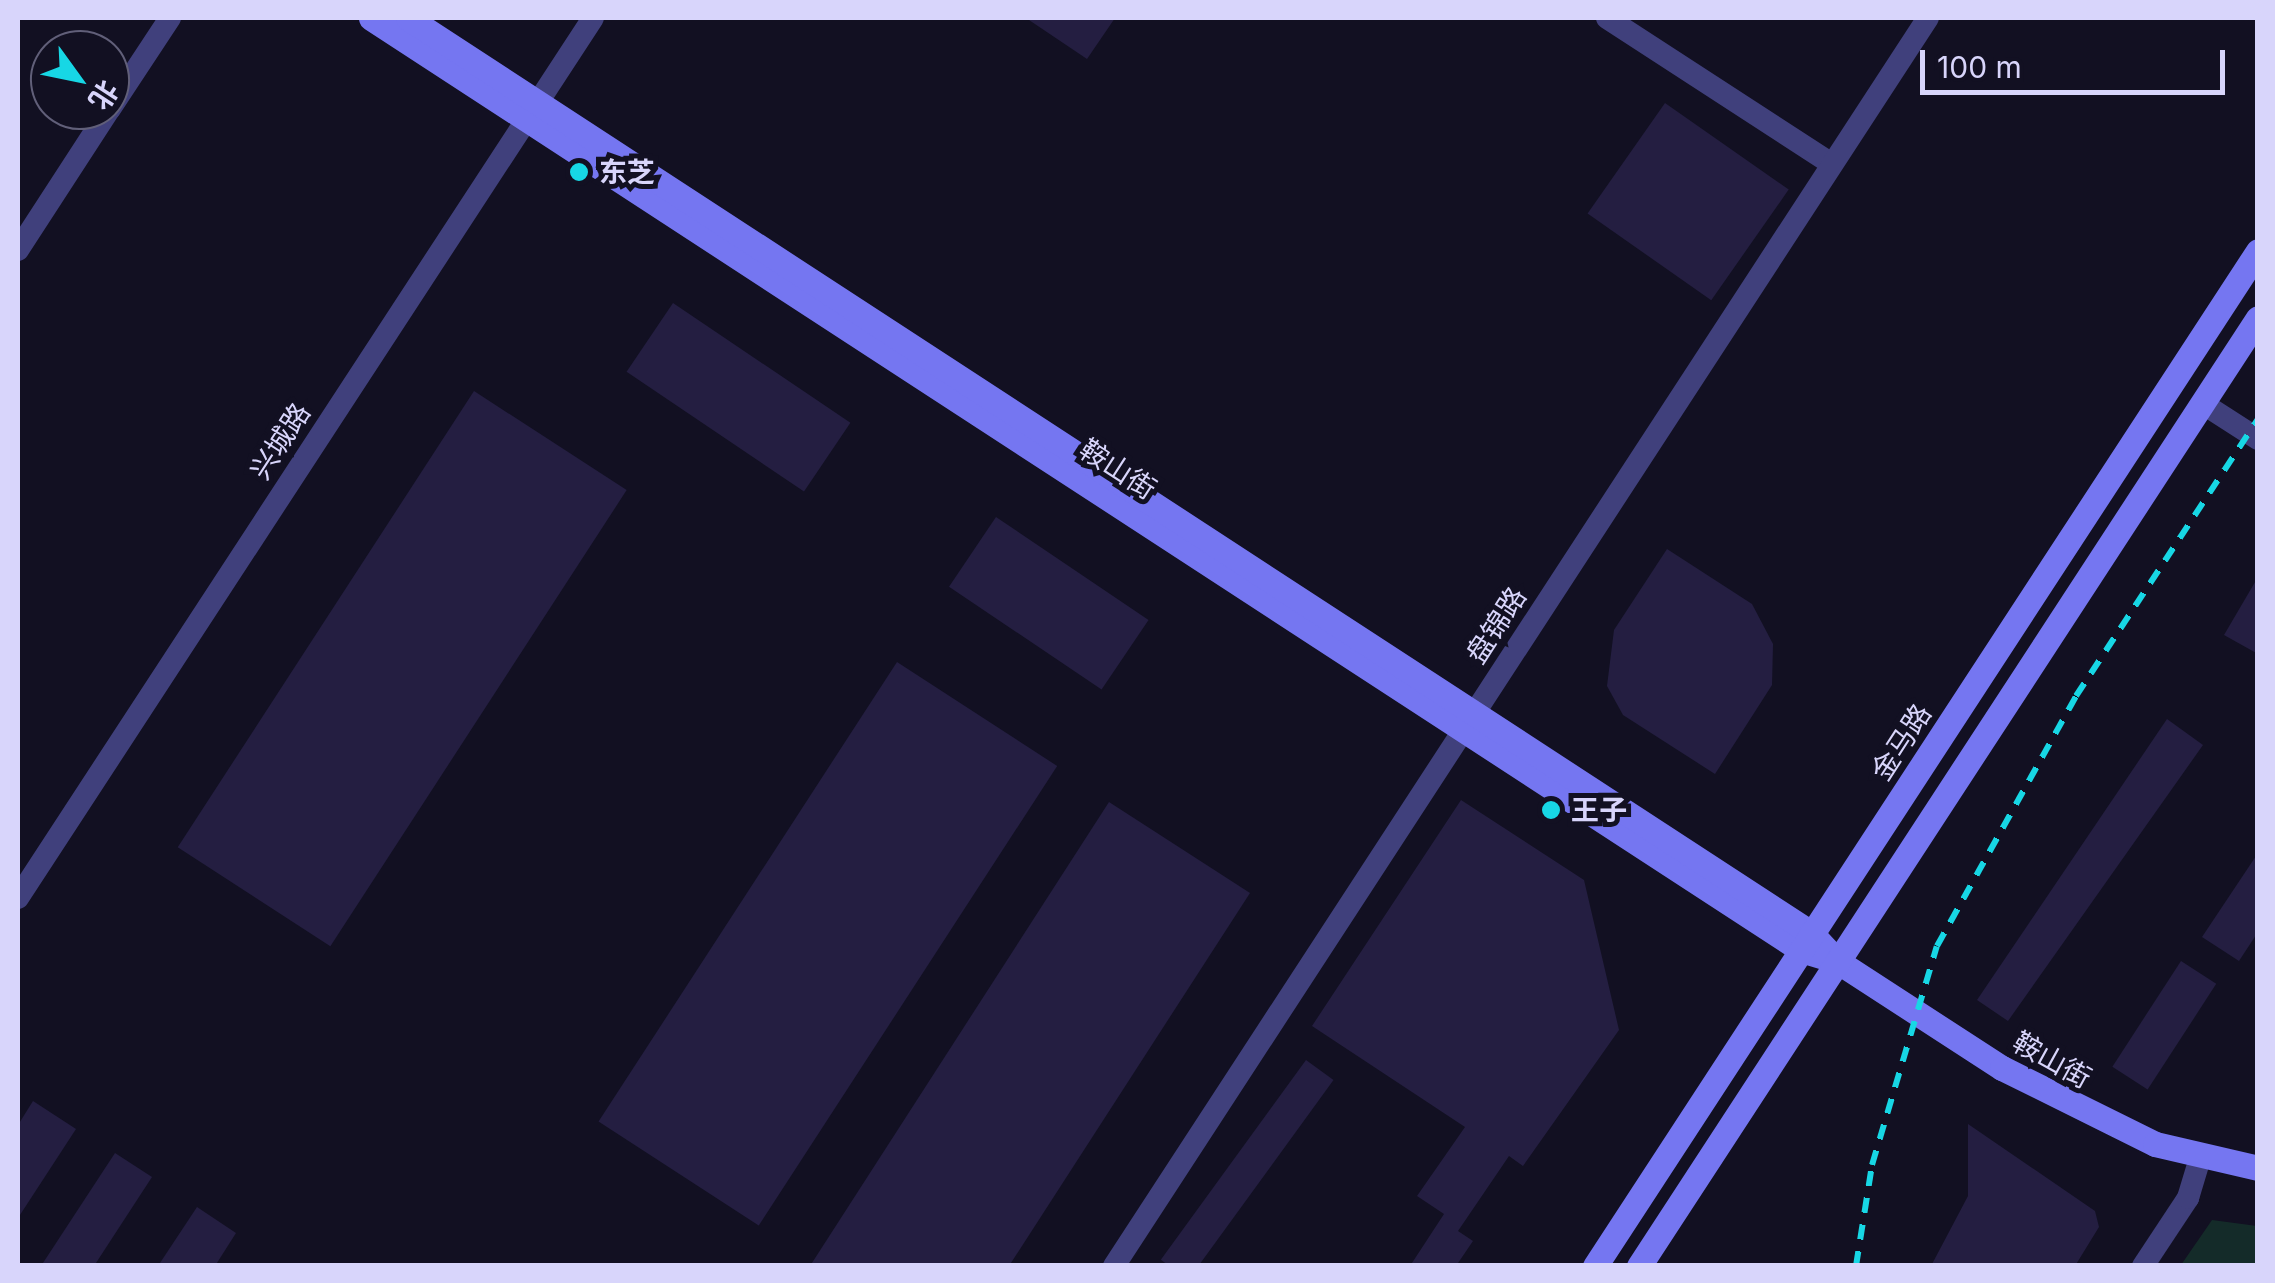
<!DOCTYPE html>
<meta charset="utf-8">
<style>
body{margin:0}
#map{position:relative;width:2275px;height:1283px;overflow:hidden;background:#121022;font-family:Inter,"Noto Sans SC",sans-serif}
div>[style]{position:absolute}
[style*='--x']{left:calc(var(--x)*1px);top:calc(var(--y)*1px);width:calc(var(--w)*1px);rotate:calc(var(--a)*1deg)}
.green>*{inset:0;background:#142b29}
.building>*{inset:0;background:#241e41;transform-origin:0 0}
.street>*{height:22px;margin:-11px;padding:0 11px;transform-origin:11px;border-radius:11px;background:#40407c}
.secondary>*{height:25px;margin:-12.5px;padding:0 12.5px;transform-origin:12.5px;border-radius:12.5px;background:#7576f1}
.rail>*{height:6px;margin-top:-3px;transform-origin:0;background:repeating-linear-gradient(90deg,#17d7e5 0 15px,transparent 0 27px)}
.dots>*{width:28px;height:28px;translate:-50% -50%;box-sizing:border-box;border:5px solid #121022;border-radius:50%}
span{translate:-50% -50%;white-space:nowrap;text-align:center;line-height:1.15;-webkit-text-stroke:10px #121022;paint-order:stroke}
.poi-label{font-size:28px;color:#d8d5fb;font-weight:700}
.left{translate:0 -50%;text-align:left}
.street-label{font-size:28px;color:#d8d5fb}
.frame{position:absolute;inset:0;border:20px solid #d8d5fb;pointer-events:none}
.north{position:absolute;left:30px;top:30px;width:100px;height:100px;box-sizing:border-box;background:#121022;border:2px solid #615f79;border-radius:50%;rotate:123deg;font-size:28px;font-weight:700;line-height:40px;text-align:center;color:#d8d5fb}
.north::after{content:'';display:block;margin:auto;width:35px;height:45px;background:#17d7e5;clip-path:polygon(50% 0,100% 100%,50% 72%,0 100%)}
.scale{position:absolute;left:1920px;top:50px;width:305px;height:45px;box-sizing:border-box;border:5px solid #d8d5fb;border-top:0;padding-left:12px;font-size:30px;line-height:35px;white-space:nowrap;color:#d8d5fb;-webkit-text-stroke:8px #121022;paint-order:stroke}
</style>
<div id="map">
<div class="green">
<i style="clip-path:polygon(2212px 1220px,2257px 1226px,2257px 1265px,2181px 1265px)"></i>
</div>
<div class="building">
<i style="clip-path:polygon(1026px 18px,1115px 18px,1087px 59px)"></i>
<i style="left:1665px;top:103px;width:151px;height:135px;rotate:35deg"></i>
<i style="left:673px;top:303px;width:214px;height:83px;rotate:34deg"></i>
<i style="left:474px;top:391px;width:182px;height:544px;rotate:33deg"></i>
<i style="left:996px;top:517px;width:184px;height:84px;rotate:34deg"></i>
<i style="clip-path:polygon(1667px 549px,1752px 604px,1773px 644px,1772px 685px,1715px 774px,1623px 715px,1607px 686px,1614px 630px)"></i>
<i style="clip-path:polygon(2258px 577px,2258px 654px,2224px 635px)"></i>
<i style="left:897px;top:662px;width:191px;height:548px;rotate:33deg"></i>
<i style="clip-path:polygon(2167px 719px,2203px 745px,2008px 1021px,1977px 1000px)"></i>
<i style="clip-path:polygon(1461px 800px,1584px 880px,1619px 1030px,1523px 1166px,1509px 1156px,1458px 1231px,1473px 1241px,1456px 1266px,1410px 1266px,1444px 1214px,1417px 1196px,1465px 1127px,1312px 1026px)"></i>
<i style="clip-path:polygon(1109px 802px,1250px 893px,1009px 1266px,810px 1266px)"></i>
<i style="clip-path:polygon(2258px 853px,2258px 932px,2239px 961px,2202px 937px)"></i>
<i style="left:2181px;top:961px;width:42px;height:126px;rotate:33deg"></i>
<i style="left:1306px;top:1060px;width:34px;height:247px;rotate:36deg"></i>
<i style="clip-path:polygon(33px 1101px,76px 1129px,18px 1218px,18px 1125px)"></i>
<i style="clip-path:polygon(1968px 1124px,2095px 1211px,2099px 1227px,2075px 1266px,1931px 1266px,1968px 1196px)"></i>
<i style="clip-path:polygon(115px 1153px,152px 1177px,94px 1266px,41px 1266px)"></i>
<i style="clip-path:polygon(197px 1207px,236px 1233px,215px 1266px,158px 1266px)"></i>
</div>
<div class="street">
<i style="--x:1607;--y:18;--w:268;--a:33"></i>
<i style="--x:110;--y:109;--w:109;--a:-56.6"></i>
<i style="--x:18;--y:250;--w:167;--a:-57"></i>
<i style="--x:2202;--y:403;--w:67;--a:32.7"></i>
<i style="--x:18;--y:898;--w:1051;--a:-56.84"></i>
<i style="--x:1114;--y:1266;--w:1490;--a:-56.89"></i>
<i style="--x:2143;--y:1266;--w:82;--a:-56.5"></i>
<i style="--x:2188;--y:1198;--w:45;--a:-73.2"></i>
</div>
<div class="secondary">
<i style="--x:371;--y:18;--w:1707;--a:33.09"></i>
<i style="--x:1801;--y:950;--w:38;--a:17"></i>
<i style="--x:408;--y:18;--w:1675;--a:33.11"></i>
<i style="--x:1811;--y:933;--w:38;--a:47"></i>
<i style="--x:1837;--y:961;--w:197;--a:33"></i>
<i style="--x:2002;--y:1068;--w:171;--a:26.4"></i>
<i style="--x:2155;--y:1144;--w:106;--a:13.1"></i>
<i style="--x:1595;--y:1266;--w:1212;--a:-56.85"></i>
<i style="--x:1639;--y:1266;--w:1132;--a:-56.86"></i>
</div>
<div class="rail">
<i style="--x:1856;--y:1266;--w:102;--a:-81"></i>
<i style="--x:1872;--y:1165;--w:228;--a:-73.5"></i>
<i style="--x:1937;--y:946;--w:286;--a:-60.9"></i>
<i style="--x:2076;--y:696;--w:331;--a:-56.7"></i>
</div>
<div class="dots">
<i style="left:579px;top:172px;background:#17d7e5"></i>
<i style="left:1551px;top:810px;background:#17d7e5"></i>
</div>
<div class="poi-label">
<span class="left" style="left:599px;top:172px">东芝</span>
<span class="left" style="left:1571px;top:810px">王子</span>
</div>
<div class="street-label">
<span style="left:280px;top:441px;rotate:-57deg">兴城路</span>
<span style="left:1118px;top:469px;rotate:33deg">鞍山街</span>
<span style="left:1496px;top:625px;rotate:-57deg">盘锦路</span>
<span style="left:1901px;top:742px;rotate:-57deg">金马路</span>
<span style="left:2052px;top:1060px;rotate:29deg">鞍山街</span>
</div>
<div class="frame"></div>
<div class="north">北</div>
<div class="scale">100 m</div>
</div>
